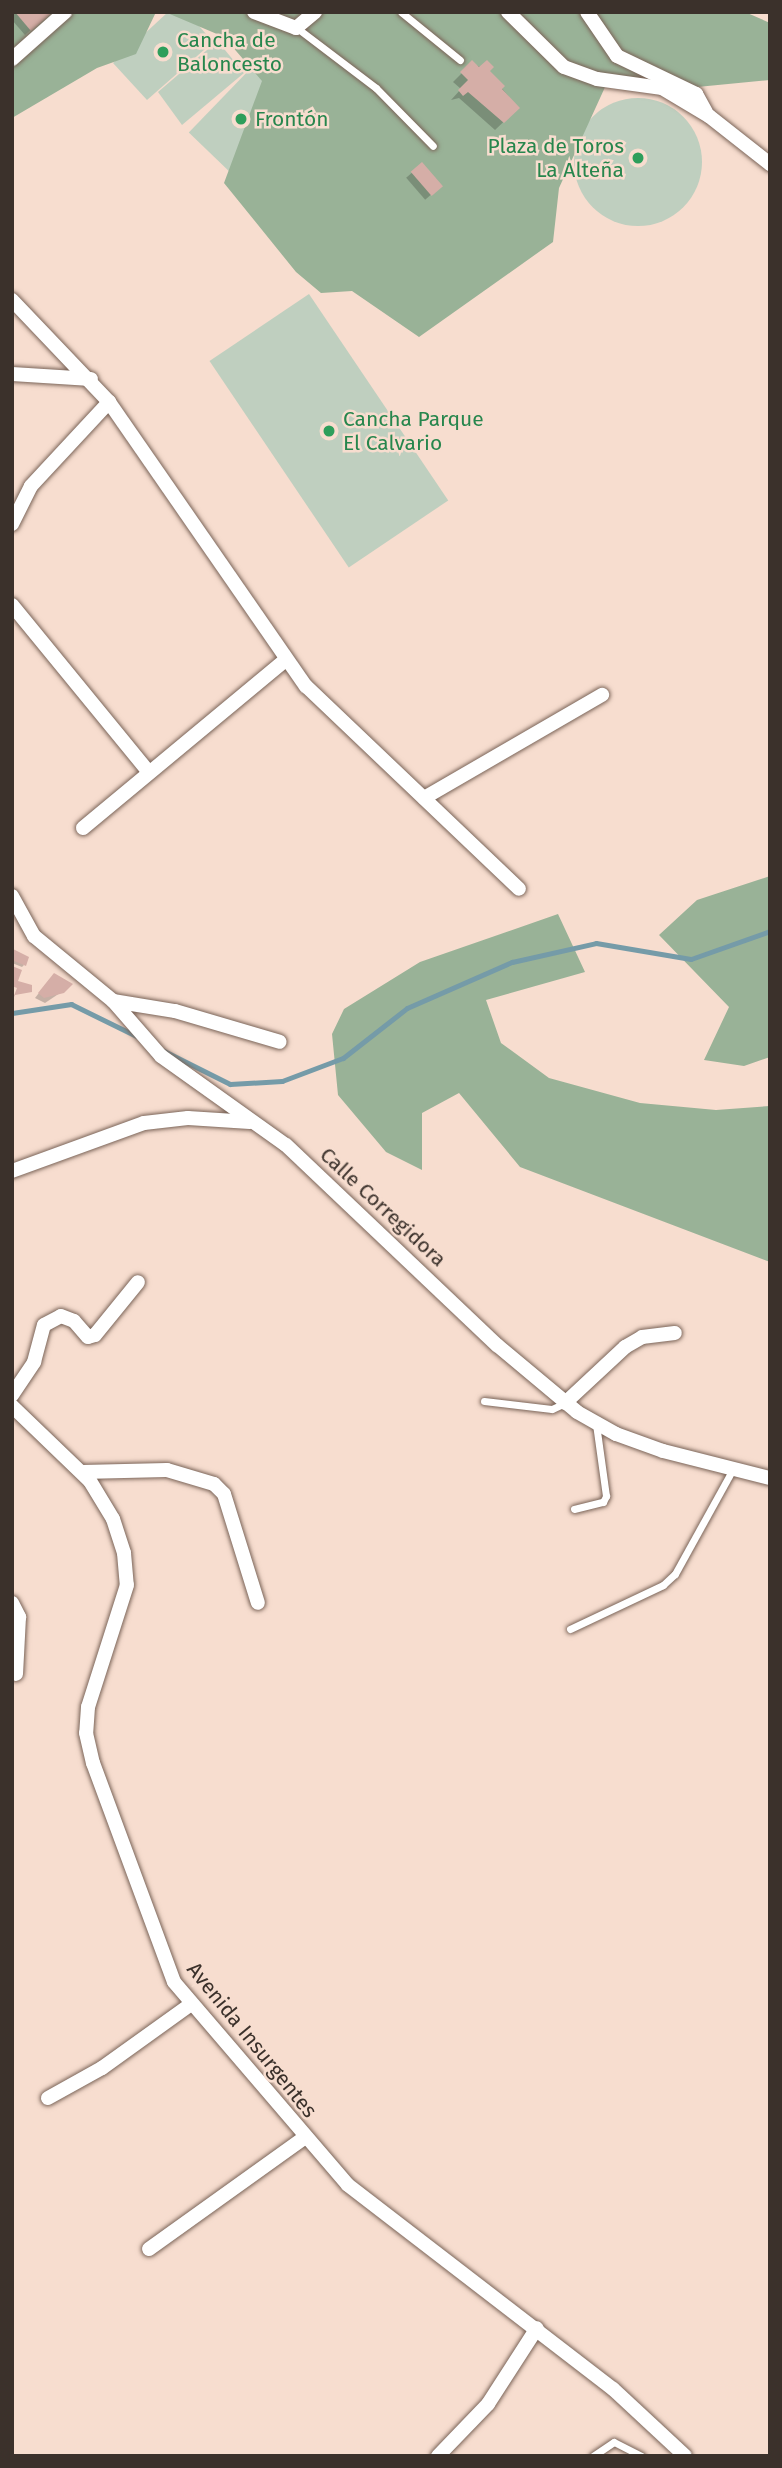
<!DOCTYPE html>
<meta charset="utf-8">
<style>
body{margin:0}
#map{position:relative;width:782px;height:2468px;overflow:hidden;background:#f7ddcf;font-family:"Fira Sans",sans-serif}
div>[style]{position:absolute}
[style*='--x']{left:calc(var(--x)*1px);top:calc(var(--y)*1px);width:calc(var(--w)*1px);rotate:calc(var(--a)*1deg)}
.green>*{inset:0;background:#bfcfbf;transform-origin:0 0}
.round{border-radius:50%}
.forest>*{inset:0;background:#99b297}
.shadow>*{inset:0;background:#0003;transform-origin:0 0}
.stream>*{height:5px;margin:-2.5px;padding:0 2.5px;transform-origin:2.5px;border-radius:2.5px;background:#759ba8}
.building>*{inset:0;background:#d5aea7;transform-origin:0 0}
.roads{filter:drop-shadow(0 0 2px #7a6458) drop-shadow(0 0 2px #7a6458)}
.lane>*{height:7px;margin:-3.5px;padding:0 3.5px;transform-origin:3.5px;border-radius:3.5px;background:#fff}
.street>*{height:14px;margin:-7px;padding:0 7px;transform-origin:7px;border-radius:7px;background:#fff}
.dots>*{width:19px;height:19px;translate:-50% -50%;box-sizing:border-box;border:4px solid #f7ddcf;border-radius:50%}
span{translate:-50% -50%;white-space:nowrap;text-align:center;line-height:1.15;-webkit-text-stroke:5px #f7ddcf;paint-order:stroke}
.leisure-label{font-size:21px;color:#27864d}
.left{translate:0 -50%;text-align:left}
.right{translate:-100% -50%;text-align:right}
.street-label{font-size:21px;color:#3b312b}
.frame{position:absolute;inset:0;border:14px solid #3b312b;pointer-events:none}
</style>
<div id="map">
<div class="green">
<i style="clip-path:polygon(168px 12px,187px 12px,213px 42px,147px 100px,113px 63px)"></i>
<i style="clip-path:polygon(214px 44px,220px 44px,244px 73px,182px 125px,158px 92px)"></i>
<i style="left:252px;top:67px;width:56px;height:91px;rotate:44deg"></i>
<i class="round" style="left:574px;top:98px;width:128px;height:128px"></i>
<i style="left:309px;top:294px;width:249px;height:120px;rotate:56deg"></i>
</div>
<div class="forest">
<i style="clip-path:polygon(12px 12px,156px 12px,136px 54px,97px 68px,12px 118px)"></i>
<i style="clip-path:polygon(165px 12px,745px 12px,770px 23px,770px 80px,687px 88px,611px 74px,559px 188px,553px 242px,419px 337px,352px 291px,321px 293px,296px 272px,224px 183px,262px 81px,224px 37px)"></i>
<i style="clip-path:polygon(770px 876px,770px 1057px,744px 1066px,704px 1060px,729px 1007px,659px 935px,697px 900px)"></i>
<i style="clip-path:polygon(558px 914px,585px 972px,486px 1000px,501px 1043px,549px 1078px,640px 1103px,716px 1110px,770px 1106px,770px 1262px,520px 1167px,459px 1093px,422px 1113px,422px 1170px,386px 1152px,338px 1095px,332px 1034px,344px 1009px,420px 962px)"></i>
</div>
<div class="shadow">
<i style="clip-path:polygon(14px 12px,50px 12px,25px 35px,12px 20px)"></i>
<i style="clip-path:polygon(472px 63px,488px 71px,518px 108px,495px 130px,459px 98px,451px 100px,461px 89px,453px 82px)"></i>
<i style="left:422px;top:164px;width:29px;height:21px;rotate:49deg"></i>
<i style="clip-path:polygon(12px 952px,24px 965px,22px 967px,12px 963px)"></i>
<i style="clip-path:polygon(49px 980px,66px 989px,45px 1003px,35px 998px)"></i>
</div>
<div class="stream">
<i style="--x:12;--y:1013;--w:60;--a:-8.7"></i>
<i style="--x:71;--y:1004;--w:75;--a:26.2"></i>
<i style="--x:162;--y:1050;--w:76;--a:26.6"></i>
<i style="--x:230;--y:1084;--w:52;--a:-3.3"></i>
<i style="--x:282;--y:1081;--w:65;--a:-20.7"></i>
<i style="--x:343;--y:1058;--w:81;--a:-38"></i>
<i style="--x:407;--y:1008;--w:115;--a:-23.7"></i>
<i style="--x:512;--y:962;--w:86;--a:-12.7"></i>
<i style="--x:596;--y:943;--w:96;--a:9.6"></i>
<i style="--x:691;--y:959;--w:84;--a:-19.5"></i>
</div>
<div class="building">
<i style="clip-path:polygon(15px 12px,53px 12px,31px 31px)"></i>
<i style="clip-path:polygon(472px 60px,479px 67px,487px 60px,494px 67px,490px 71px,505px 86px,502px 89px,520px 108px,504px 123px,468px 92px,463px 96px,458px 90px,468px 80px,460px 72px)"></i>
<i style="left:422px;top:162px;width:32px;height:15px;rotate:49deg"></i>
<i style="clip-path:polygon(13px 949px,29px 957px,26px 966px,12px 960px)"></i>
<i style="clip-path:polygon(12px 966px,22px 970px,18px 981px,32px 985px,32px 992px,15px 995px,12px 1001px,17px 988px,12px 986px)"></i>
<i style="clip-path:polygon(54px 973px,73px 984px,64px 993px,44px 998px,38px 993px)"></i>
</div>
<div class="roads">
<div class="lane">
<i style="--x:401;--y:12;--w:76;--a:39.1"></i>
<i style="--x:297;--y:28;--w:99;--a:37.2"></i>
<i style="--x:376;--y:88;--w:81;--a:45.5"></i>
<i style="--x:484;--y:1401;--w:68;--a:6.7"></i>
<i style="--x:552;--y:1409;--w:14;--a:-25"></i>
<i style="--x:574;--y:1509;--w:30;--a:-14"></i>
<i style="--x:603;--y:1502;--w:7;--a:-63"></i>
<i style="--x:606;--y:1496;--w:73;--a:-97.9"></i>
<i style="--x:570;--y:1629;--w:103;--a:-25.3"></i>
<i style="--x:663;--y:1585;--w:16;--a:-43"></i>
<i style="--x:675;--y:1574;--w:120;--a:-61.1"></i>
<i style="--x:593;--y:2456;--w:25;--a:-34"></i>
<i style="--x:614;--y:2442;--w:31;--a:27"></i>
</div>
<div class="street">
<i style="--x:254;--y:12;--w:45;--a:20.9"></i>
<i style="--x:296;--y:28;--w:25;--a:-40"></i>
<i style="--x:508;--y:12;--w:78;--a:44.5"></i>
<i style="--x:564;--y:67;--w:35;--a:20"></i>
<i style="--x:597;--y:79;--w:66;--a:7.9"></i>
<i style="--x:662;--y:88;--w:55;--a:30.8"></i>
<i style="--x:709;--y:116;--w:78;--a:38.2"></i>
<i style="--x:587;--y:12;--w:53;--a:55.7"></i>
<i style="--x:617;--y:56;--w:88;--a:25.7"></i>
<i style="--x:696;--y:94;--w:21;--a:61"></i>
<i style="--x:12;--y:59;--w:71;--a:-41.6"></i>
<i style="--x:12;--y:300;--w:141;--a:46.4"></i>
<i style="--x:109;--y:402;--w:346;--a:55.3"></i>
<i style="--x:306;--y:686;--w:294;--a:43.6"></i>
<i style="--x:12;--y:374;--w:79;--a:3.6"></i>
<i style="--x:12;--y:524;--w:42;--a:-63.4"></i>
<i style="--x:31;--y:486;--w:115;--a:-47.1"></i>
<i style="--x:12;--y:605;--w:215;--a:50.7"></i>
<i style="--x:424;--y:798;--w:206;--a:-30.1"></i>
<i style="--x:83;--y:828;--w:263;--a:-39.7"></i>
<i style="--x:12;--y:896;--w:46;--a:61.2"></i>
<i style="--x:34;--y:936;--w:102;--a:39.4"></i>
<i style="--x:113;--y:1001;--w:73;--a:48.9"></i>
<i style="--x:161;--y:1056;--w:153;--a:35.5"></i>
<i style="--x:286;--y:1145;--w:291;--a:43.5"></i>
<i style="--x:497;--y:1345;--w:104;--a:39.9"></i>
<i style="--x:577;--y:1412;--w:45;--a:29.4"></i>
<i style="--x:616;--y:1434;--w:50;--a:19.9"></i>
<i style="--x:663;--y:1451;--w:110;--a:14.2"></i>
<i style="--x:113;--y:1001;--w:63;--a:9.2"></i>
<i style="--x:175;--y:1011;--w:109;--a:16.4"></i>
<i style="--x:12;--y:1171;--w:140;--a:-20"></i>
<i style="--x:144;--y:1123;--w:44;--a:-6.5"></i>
<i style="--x:188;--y:1118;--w:62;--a:3.7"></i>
<i style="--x:12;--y:1395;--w:40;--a:-56"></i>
<i style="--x:34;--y:1362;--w:38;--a:-75"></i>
<i style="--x:44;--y:1325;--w:19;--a:-28"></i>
<i style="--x:61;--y:1316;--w:14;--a:21"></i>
<i style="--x:74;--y:1321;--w:21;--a:49"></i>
<i style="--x:88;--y:1337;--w:7;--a:-16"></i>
<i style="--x:95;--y:1335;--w:68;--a:-50.9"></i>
<i style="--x:565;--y:1403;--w:82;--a:-43"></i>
<i style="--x:625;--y:1347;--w:20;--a:-30"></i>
<i style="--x:642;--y:1337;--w:33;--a:-7"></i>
<i style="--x:12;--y:1406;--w:108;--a:43.9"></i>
<i style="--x:90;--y:1481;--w:44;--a:58.8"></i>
<i style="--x:113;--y:1519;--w:36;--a:72"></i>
<i style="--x:124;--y:1553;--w:32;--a:85"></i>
<i style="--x:127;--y:1585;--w:128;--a:107.7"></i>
<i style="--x:88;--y:1707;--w:26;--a:94"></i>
<i style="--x:86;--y:1733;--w:31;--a:77"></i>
<i style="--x:93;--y:1763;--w:233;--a:69.7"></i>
<i style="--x:174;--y:1982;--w:267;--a:49.4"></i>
<i style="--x:348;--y:2185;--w:334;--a:37.6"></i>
<i style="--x:613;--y:2389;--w:98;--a:42.9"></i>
<i style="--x:82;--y:1472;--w:85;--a:-1.3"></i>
<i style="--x:167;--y:1470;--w:49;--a:16.6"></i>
<i style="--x:214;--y:1484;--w:14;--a:45"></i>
<i style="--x:224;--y:1494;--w:114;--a:72.7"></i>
<i style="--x:12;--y:1603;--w:16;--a:63"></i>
<i style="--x:19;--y:1617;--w:57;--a:93"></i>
<i style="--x:48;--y:2098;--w:62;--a:-29.1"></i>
<i style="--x:102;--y:2068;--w:110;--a:-35.7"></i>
<i style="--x:149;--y:2249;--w:191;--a:-35.6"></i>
<i style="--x:438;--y:2456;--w:72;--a:-46.1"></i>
<i style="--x:488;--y:2404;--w:90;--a:-57.2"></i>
</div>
</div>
<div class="dots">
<i style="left:163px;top:52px;background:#2e9e5b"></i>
<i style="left:241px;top:119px;background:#2e9e5b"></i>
<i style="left:638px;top:158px;background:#2e9e5b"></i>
<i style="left:329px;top:431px;background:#2e9e5b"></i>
</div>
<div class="leisure-label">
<span class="left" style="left:177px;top:52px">Cancha de<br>Baloncesto</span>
<span class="left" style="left:255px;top:119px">Frontón</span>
<span class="right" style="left:624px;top:158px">Plaza de Toros<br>La Alteña</span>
<span class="left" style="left:343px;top:431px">Cancha Parque<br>El Calvario</span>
</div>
<div class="street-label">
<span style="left:383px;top:1207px;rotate:43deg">Calle Corregidora</span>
<span style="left:252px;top:2040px;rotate:51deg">Avenida Insurgentes</span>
</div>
<div class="frame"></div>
</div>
